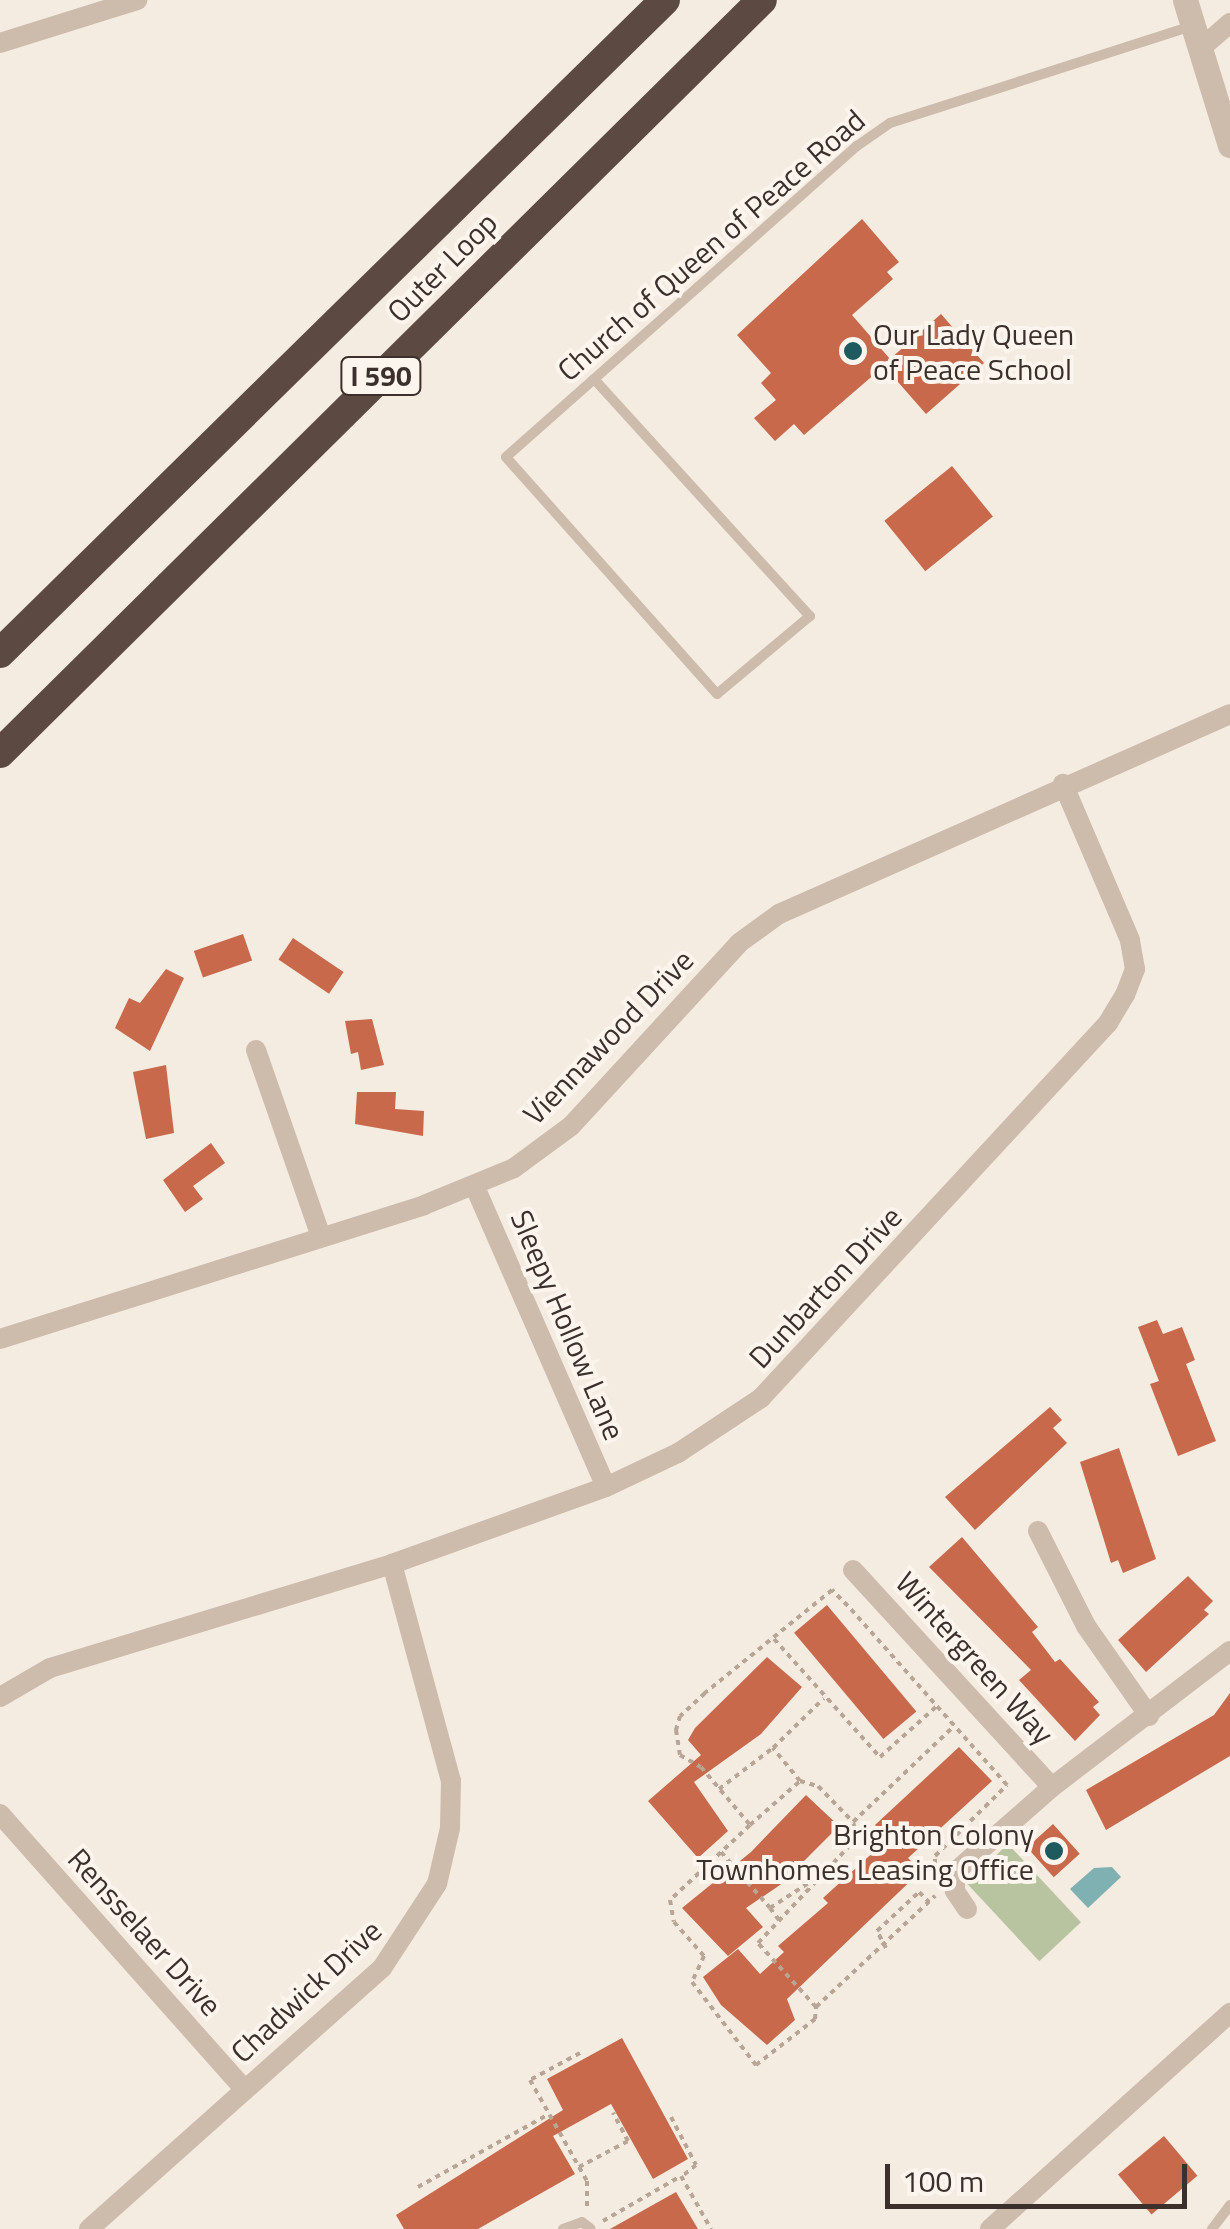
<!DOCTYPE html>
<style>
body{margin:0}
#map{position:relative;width:1230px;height:2229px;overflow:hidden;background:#f4ebe1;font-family:"Titillium Web",sans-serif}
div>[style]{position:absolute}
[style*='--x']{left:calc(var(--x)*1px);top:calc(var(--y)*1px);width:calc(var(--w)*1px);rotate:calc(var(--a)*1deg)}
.green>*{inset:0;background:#b8c4a0;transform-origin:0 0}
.water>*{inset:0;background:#7fb0b2}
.building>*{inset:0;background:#c8694b;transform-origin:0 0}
.path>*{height:4px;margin-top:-2px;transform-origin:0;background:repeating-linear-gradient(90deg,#b9a596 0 5px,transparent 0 10px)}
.service>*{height:10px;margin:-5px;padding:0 5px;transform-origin:5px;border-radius:5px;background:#cdbbac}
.minor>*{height:20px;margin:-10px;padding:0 10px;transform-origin:10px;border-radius:10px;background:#cdbbac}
.tertiary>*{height:25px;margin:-12.5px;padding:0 12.5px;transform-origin:12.5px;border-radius:12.5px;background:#cdbbac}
.motorway>*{height:30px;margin:-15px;padding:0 15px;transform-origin:15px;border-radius:15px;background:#5c4a42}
.dots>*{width:28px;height:28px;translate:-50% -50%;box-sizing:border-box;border:5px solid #fbf5ee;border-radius:50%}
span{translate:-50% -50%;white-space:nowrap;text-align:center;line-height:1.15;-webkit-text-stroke:8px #fbf5ee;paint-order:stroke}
.shield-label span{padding:2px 8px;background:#fbf5ee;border:2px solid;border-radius:8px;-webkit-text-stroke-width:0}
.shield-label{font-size:28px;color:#3b302b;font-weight:700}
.street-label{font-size:30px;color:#3b302b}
.poi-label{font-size:30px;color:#3b302b}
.left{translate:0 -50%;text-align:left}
.right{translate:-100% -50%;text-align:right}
.scale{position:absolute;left:885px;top:2164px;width:302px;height:45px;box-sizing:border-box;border:5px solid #3b302b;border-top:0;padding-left:12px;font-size:30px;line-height:35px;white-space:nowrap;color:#3b302b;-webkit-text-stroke:8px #fbf5ee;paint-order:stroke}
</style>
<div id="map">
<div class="green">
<i style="left:1008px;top:1844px;width:107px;height:57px;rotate:47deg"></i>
</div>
<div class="water">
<i style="clip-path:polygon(1112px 1867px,1121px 1877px,1088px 1908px,1070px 1889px,1094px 1868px)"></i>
</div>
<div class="building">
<i style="clip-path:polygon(862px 219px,899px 262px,887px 272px,893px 279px,852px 315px,890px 359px,941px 314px,984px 363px,926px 414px,884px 366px,804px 435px,794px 424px,775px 441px,754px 418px,776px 400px,761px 383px,771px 373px,737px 335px)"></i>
<i style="left:952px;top:466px;width:65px;height:87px;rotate:51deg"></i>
<i style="left:243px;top:934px;width:28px;height:52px;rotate:71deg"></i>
<i style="left:293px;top:938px;width:61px;height:26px;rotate:34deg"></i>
<i style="clip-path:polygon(166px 969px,184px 978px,150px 1051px,115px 1028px,129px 998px,140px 1003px)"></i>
<i style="clip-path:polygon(372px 1019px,384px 1065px,361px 1070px,358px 1052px,351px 1054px,345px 1021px)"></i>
<i style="clip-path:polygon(166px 1065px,174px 1133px,146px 1139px,133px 1072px)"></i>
<i style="clip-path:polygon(357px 1092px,396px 1092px,395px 1109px,424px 1111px,423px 1136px,355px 1124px)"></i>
<i style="clip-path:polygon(211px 1143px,225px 1163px,193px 1186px,203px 1199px,185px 1212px,163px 1180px)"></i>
<i style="clip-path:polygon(1157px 1320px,1163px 1334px,1182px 1327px,1195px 1360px,1186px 1364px,1216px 1441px,1178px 1456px,1150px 1384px,1159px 1381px,1138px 1327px)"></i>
<i style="clip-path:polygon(1050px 1407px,1062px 1420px,1053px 1428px,1067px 1443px,975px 1530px,945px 1497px)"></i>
<i style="clip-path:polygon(1119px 1448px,1156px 1559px,1123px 1573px,1118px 1560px,1111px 1563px,1080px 1462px)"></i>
<i style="clip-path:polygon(962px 1537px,1038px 1627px,1032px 1632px,1055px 1662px,1060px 1659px,1099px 1702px,1093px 1707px,1100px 1715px,1075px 1741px,1019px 1680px,1031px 1670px,929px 1567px)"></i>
<i style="clip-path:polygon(1188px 1576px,1213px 1601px,1204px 1610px,1209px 1614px,1146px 1672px,1118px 1640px)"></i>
<i style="left:827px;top:1605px;width:139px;height:43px;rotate:50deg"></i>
<i style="clip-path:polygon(767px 1657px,802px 1687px,761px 1734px,694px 1782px,728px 1831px,698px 1858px,648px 1801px,701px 1755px,688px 1740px,695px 1728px)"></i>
<i style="clip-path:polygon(1230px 1693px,1230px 1756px,1106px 1830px,1086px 1790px,1214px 1715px)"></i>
<i style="clip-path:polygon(959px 1747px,992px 1781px,908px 1858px,921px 1871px,787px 1999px,795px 2020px,767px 2045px,721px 2005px,703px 1977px,738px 1949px,760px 1974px,784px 1952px,778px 1946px,828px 1903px,823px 1898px,889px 1838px,875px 1825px)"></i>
<i style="clip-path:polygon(806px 1795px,839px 1826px,780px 1885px,746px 1908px,763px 1927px,728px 1956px,682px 1908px,751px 1852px)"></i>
<i style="left:1053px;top:1824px;width:40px;height:35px;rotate:48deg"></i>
<i style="clip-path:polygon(622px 2038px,688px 2159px,653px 2179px,611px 2104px,553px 2136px,575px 2174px,478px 2229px,404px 2229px,396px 2215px,563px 2110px,547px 2079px)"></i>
<i style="left:1164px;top:2136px;width:52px;height:60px;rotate:50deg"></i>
<i style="clip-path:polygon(676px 2192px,698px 2229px,610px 2229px)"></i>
</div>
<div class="path">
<i style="--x:774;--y:1639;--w:159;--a:48.1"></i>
<i style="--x:880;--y:1757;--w:76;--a:-41.8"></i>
<i style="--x:800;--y:1781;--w:43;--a:-129.3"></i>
<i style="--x:773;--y:1748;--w:71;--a:-44.4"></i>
<i style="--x:719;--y:1789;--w:68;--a:-37.2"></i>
<i style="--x:750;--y:1825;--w:110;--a:136.8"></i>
<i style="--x:670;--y:1900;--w:22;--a:80"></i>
<i style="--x:674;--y:1922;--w:45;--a:48.6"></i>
<i style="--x:704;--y:1956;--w:29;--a:115"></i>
<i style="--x:692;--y:1982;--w:105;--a:52.4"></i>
<i style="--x:756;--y:2065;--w:75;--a:-37.9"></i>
<i style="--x:815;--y:2019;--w:12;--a:-85"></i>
<i style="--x:816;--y:2007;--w:163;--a:-43"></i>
<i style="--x:721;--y:1852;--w:74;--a:48.8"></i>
<i style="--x:935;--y:1864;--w:8;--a:-90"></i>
<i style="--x:935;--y:1856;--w:101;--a:-44.6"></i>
<i style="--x:1007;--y:1785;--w:239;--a:-131.6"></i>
<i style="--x:848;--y:1606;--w:23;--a:-135"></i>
<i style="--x:832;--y:1590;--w:164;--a:141"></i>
<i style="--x:705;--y:1693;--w:34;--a:137"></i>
<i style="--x:680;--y:1716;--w:15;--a:106"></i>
<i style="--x:676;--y:1730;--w:25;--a:81"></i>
<i style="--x:680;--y:1755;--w:24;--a:30"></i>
<i style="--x:701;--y:1767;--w:76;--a:49.8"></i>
<i style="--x:750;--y:1825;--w:67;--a:-41.3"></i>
<i style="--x:800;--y:1781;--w:19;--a:16"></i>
<i style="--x:818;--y:1786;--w:50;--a:45.8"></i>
<i style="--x:853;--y:1822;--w:139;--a:-43.5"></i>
<i style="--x:779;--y:1920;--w:15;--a:-127"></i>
<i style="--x:770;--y:1908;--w:48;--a:-33"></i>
<i style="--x:886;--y:1948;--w:19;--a:-118"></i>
<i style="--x:877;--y:1931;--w:57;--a:-42.9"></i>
<i style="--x:919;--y:1892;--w:14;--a:45"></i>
<i style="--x:816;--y:2007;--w:86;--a:-132.2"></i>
<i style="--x:758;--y:1943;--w:144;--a:-46.7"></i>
<i style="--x:857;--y:1838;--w:16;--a:-104"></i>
<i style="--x:580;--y:2053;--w:57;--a:151.6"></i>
<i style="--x:530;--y:2080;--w:116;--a:60.6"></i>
<i style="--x:587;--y:2181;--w:26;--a:90"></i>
<i style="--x:671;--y:2117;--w:54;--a:62.5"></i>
<i style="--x:696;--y:2165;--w:19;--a:141"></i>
<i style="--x:579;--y:2167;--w:55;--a:-28"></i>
<i style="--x:628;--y:2141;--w:32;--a:-118"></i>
<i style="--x:418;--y:2187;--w:150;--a:-29.1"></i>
<i style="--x:603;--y:2221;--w:90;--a:-30"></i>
<i style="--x:681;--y:2176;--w:61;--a:60.5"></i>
</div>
<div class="service">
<i style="--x:594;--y:379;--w:321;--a:47.7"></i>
<i style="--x:810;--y:616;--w:121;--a:140"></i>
<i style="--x:717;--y:694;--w:317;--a:-131.7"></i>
<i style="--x:506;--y:457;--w:256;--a:-41.5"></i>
<i style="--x:698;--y:287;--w:213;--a:-41.6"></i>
<i style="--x:857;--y:146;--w:40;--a:-34.9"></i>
<i style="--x:890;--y:123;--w:317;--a:-17.8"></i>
<i style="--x:563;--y:2229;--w:20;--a:-20"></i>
<i style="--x:582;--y:2222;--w:11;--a:38"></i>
<i style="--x:1212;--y:2229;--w:30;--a:-53"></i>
</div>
<div class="minor">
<i style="--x:0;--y:43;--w:144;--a:-17.4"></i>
<i style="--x:1200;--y:49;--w:40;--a:-41"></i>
<i style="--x:256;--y:1050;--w:198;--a:70.8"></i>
<i style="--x:475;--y:1187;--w:327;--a:66.4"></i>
<i style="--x:0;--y:1339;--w:445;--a:-17.5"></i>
<i style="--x:424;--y:1205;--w:97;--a:-22.3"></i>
<i style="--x:514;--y:1168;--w:71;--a:-36.4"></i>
<i style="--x:571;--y:1126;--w:248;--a:-47.4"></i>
<i style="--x:739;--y:943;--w:49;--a:-35.9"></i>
<i style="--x:779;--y:914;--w:493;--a:-23.9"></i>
<i style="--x:1038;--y:1531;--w:106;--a:63.2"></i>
<i style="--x:1086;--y:1626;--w:110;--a:55"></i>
<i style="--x:853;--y:1570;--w:294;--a:47.5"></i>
<i style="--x:0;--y:1697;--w:58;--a:-30.1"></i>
<i style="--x:50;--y:1668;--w:357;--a:-16.9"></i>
<i style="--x:392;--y:1564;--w:227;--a:-19.8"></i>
<i style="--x:606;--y:1487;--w:80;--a:-25.3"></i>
<i style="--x:678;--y:1453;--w:100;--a:-33.5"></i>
<i style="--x:761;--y:1398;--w:511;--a:-47.22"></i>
<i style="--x:1108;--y:1023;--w:33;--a:-59"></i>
<i style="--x:1125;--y:995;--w:28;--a:-69"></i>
<i style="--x:1135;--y:969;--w:29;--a:-100"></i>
<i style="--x:1130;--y:940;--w:170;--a:-113.2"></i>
<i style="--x:0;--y:1814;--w:369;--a:48.4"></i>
<i style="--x:967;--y:1909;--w:22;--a:-124"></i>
<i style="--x:955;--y:1891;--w:19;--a:-90"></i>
<i style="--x:955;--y:1872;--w:129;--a:-41.2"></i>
<i style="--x:1052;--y:1787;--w:224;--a:-37.4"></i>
<i style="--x:89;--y:2229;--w:392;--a:-41.7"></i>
<i style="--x:382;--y:1968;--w:100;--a:-56.8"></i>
<i style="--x:437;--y:1884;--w:57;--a:-76.9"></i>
<i style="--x:450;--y:1828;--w:47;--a:-88.8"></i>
<i style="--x:451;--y:1781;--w:225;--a:-105.2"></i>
<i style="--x:990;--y:2229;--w:323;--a:-42"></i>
</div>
<div class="tertiary">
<i style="--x:1185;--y:0;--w:152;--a:72.8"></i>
</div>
<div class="motorway">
<i style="--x:0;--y:653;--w:932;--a:-44.48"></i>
<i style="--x:0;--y:753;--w:1071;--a:-44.66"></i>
</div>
<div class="dots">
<i style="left:853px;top:351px;background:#1f5a5e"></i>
<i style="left:1054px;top:1851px;background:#1f5a5e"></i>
</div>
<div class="shield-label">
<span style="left:381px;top:376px">I 590</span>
</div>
<div class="street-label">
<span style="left:711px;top:245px;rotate:-41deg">Church of Queen of Peace Road</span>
<span style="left:442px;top:267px;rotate:-45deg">Outer Loop</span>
<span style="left:608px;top:1037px;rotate:-46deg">Viennawood Drive</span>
<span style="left:825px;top:1287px;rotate:-47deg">Dunbarton Drive</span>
<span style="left:568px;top:1325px;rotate:67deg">Sleepy Hollow Lane</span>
<span style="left:975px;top:1658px;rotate:48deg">Wintergreen Way</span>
<span style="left:145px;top:1932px;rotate:48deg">Rensselaer Drive</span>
<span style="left:306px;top:1991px;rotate:-43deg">Chadwick Drive</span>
</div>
<div class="poi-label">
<span class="left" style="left:873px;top:351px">Our Lady Queen<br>of Peace School</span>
<span class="right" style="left:1034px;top:1851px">Brighton Colony<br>Townhomes Leasing Office</span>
</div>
<div class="scale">100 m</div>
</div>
